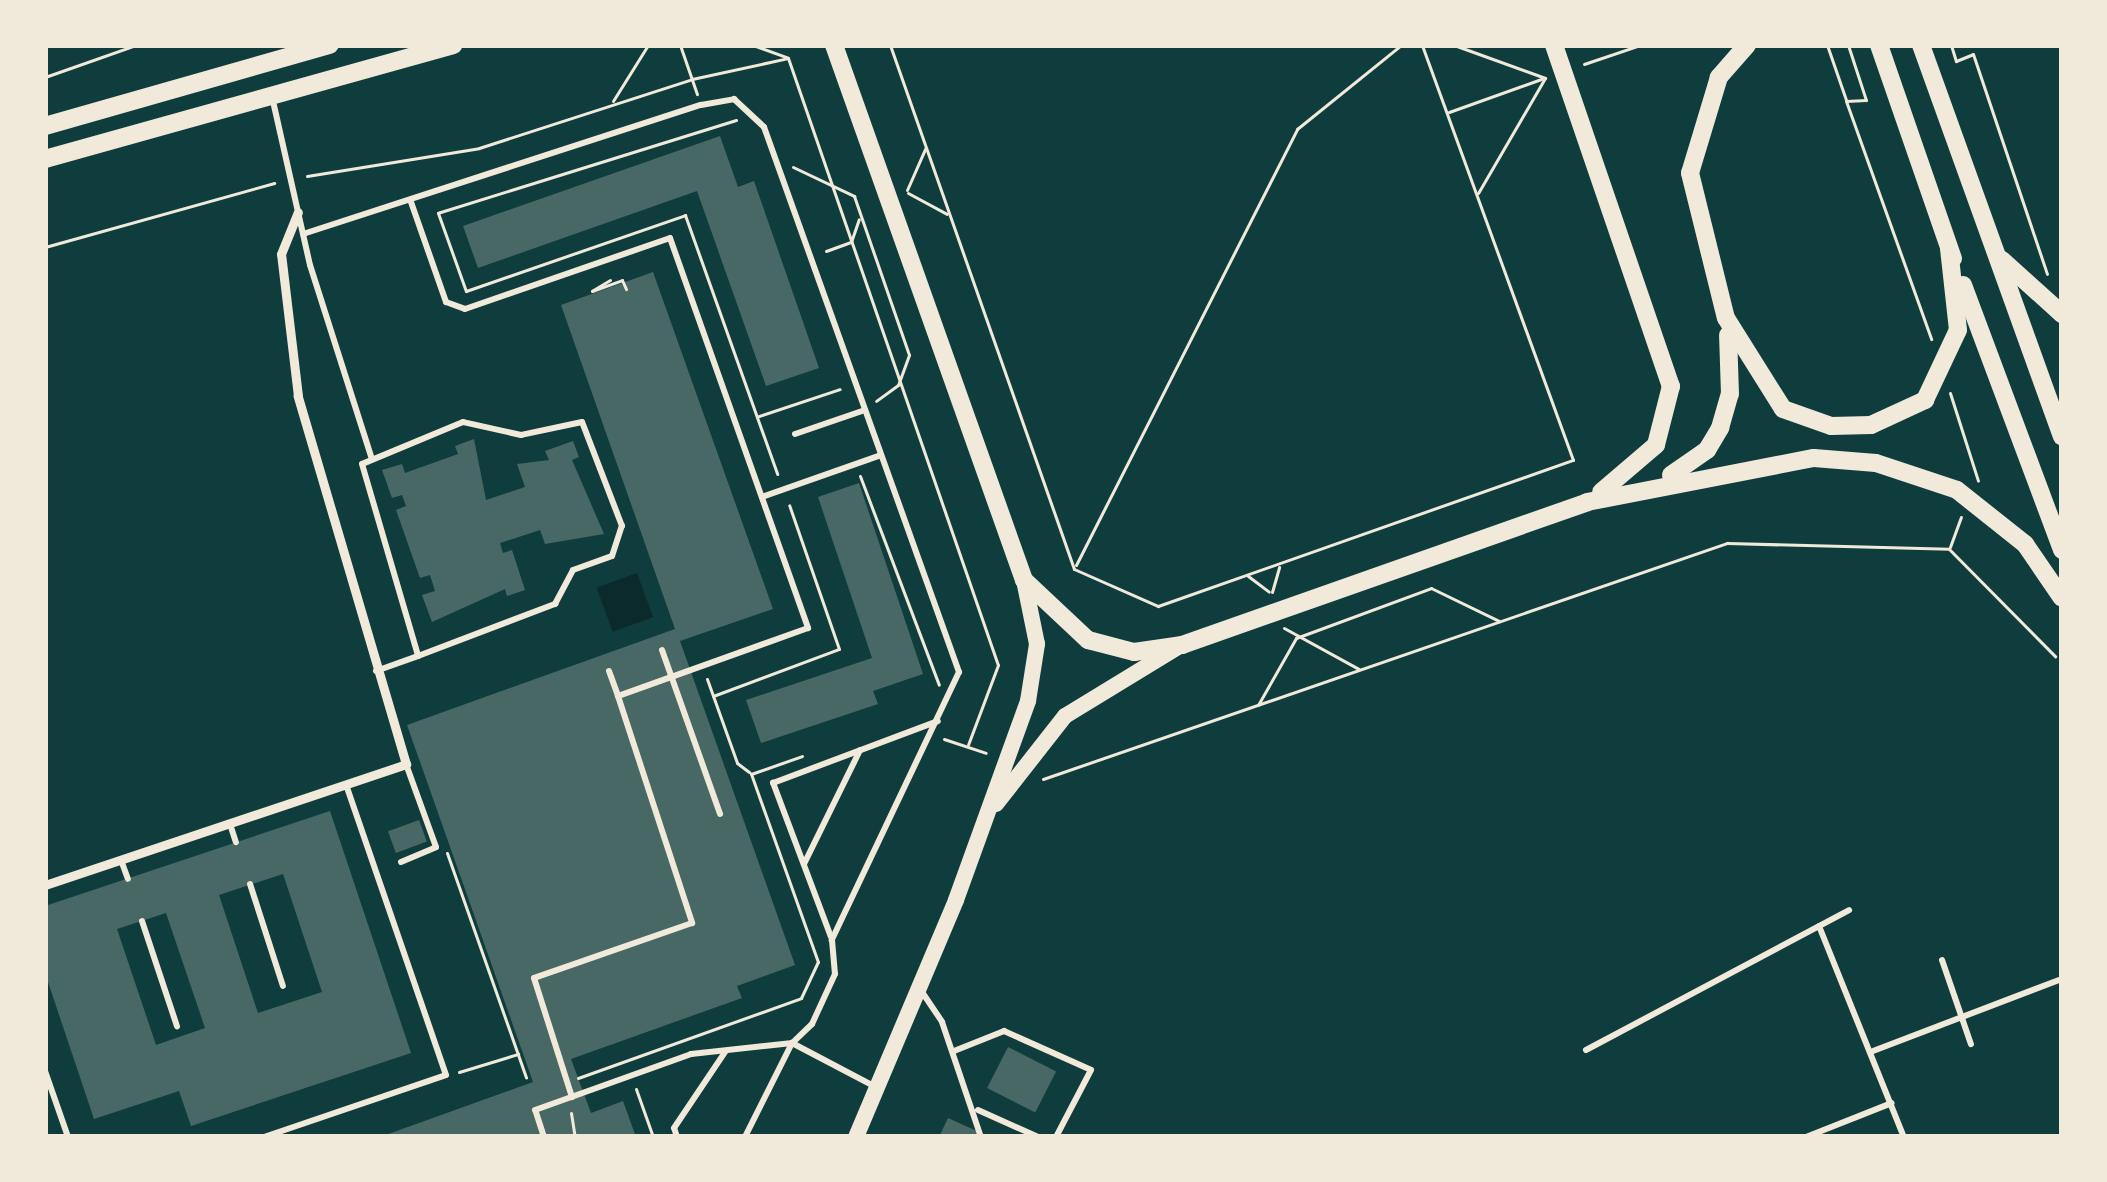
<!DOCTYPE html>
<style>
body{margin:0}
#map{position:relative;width:2107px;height:1182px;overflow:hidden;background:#0f3d3e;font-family:Helvetica,sans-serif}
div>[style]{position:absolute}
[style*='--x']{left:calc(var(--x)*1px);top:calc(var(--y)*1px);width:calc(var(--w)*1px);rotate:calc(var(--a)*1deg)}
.water>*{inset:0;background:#0a2a2b;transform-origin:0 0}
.building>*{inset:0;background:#486865;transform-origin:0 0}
.path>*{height:3px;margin:-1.5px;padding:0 1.5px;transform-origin:1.5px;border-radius:1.5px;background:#f1e9da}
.service>*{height:6px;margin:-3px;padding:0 3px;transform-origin:3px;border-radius:3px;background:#f1e9da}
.pedestrian>*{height:9px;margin:-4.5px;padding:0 4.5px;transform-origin:4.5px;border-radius:4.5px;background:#f1e9da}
.secondary>*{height:16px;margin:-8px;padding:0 8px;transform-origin:8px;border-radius:8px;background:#f1e9da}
.primary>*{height:18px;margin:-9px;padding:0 9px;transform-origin:9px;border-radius:9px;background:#f1e9da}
span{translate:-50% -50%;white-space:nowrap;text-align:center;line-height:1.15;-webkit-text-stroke:9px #f1e9da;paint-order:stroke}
.frame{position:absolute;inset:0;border:48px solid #f1e9da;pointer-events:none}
</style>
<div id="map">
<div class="water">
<i style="left:637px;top:573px;width:47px;height:43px;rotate:70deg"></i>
</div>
<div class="building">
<i style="clip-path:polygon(720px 136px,738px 187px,754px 181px,819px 368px,766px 386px,697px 191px,478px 268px,463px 226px)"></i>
<i style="clip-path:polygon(653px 272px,773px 609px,680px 641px,795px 965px,737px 986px,742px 998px,571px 1059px,591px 1113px,623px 1101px,636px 1137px,380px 1137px,533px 1082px,407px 725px,675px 629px,561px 305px)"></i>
<i style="clip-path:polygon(474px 439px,486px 500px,525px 487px,517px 464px,549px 460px,545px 451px,573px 441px,579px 457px,572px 460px,604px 534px,545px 544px,540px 530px,500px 543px,503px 553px,512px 550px,525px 590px,507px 596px,505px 589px,432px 622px,422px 595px,435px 591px,430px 575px,420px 578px,396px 510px,406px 506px,402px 495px,392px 498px,382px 470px,402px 464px,405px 473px,458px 454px,455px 446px)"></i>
<i style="clip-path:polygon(859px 483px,923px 674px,873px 691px,878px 704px,761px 743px,746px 700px,872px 658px,818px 497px)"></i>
<i style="clip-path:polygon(evenodd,330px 811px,411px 1053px,191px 1126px,179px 1091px,94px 1119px,45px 973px,45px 906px,330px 811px,283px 874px,322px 992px,258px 1013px,219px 895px,283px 874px,330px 811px,166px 913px,205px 1028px,156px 1045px,117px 929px,166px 913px)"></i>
<i style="left:419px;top:820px;width:23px;height:33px;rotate:70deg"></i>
<i style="left:1008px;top:1047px;width:54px;height:46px;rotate:27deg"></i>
<i style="clip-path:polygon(948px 1118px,990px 1137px,939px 1137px)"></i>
</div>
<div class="path">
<i style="--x:680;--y:45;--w:52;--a:70.9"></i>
<i style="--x:753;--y:45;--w:37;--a:20"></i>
<i style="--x:788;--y:58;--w:642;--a:70.92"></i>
<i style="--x:998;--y:665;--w:85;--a:110.6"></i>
<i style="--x:890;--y:45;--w:555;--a:70.65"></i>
<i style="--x:1074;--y:569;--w:92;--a:23.8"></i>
<i style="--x:1158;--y:606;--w:440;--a:-19.4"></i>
<i style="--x:1573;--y:460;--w:442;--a:-110"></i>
<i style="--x:1454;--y:45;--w:97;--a:19.9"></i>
<i style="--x:1545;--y:78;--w:133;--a:120.2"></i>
<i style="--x:1827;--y:45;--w:58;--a:70.9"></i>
<i style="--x:1848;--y:45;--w:58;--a:71.9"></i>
<i style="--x:1866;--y:100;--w:20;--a:177"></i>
<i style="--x:1846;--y:101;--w:253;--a:70.3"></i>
<i style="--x:1951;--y:45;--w:17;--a:73"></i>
<i style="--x:1956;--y:61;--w:18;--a:-22"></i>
<i style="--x:1973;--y:54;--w:232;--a:71.4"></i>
<i style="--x:1584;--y:64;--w:59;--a:-18.7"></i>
<i style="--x:45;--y:77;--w:96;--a:-19.4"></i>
<i style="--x:613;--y:101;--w:66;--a:-58"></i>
<i style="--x:1449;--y:112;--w:98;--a:-19.7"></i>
<i style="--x:736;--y:120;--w:312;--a:162.7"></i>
<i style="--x:438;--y:213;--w:83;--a:70.3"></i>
<i style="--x:466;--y:291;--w:232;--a:-19.1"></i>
<i style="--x:685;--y:215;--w:275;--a:70.4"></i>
<i style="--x:793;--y:167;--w:68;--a:25.4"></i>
<i style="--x:854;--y:196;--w:168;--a:70.9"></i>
<i style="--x:909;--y:355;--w:32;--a:110"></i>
<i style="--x:898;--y:385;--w:27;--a:144"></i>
<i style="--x:307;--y:176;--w:174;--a:-9.2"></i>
<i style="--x:479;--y:148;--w:224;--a:-17.9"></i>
<i style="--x:692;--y:79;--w:98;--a:-12.3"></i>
<i style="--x:907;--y:190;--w:45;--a:-66.3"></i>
<i style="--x:908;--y:193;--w:44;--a:28.3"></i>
<i style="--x:45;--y:247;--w:238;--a:-15.6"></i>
<i style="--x:826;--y:251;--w:27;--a:-20"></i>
<i style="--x:851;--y:242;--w:24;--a:-71"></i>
<i style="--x:610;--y:280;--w:21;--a:149"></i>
<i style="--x:592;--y:291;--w:32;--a:-20"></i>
<i style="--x:622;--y:280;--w:10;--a:66"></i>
<i style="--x:1950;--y:393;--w:92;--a:72.3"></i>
<i style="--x:759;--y:416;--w:85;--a:-18.4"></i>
<i style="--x:860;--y:476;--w:223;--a:69.3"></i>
<i style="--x:1950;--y:547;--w:32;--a:-70"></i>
<i style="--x:1076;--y:565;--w:489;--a:-63.1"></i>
<i style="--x:1297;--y:129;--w:134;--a:-38.9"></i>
<i style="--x:1248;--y:576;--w:26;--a:37"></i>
<i style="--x:1272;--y:592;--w:26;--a:-74"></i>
<i style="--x:1284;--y:628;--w:85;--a:28.7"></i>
<i style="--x:707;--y:679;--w:89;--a:70.3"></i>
<i style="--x:737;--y:763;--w:15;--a:37"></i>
<i style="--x:713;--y:696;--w:134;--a:-20.5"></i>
<i style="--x:839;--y:649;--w:152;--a:-109.1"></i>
<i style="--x:1258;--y:705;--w:77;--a:-60.4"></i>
<i style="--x:1296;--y:638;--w:144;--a:-20.3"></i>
<i style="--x:1431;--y:588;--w:76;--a:25.9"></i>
<i style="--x:944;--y:739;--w:44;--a:18.4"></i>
<i style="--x:1043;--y:779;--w:724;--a:-19.04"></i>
<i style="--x:1727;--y:543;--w:222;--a:1.5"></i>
<i style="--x:1949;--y:549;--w:151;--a:45.3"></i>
<i style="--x:447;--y:853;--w:238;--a:70.6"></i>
<i style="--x:459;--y:1072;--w:62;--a:-17"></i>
<i style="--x:578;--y:1078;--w:237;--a:-19.7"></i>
<i style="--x:801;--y:998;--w:40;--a:-65"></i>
<i style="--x:818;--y:962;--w:200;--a:-109.6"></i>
<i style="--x:751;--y:774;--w:54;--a:-19.4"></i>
<i style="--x:636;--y:1089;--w:51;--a:70.5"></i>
<i style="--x:571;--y:1113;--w:24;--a:81"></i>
</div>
<div class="service">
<i style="--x:273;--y:101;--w:168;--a:77.3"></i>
<i style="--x:310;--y:265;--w:201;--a:72.3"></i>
<i style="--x:411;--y:202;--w:106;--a:70.7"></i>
<i style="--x:446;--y:302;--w:20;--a:20"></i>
<i style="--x:465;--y:309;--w:217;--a:-19.1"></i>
<i style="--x:670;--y:238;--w:414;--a:70.5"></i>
<i style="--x:808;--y:628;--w:202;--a:160.3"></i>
<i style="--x:618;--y:696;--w:239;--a:71.9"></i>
<i style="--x:692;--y:923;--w:167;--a:160.8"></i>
<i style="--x:534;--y:978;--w:125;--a:72.3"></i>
<i style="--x:303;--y:234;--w:418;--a:-18"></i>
<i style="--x:701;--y:105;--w:34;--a:-10"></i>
<i style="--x:734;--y:99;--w:41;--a:43"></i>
<i style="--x:764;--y:127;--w:579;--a:70.31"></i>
<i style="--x:959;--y:672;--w:297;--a:115.4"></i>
<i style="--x:832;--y:940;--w:34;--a:85"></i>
<i style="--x:835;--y:974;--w:55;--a:114.7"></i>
<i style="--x:812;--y:1024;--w:28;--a:136"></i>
<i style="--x:792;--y:1043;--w:105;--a:116.6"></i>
<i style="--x:795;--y:434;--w:74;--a:-18.9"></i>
<i style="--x:762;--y:497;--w:126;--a:-19.4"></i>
<i style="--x:662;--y:650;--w:174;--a:70.5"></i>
<i style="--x:376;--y:671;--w:45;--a:-19.7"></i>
<i style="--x:418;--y:656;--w:147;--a:-20.8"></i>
<i style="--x:555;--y:604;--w:38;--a:-62"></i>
<i style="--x:573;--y:570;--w:41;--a:-19.7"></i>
<i style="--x:612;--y:556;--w:32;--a:-72"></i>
<i style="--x:622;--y:526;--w:111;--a:-111"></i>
<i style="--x:582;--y:422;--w:62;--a:168"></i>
<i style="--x:521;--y:435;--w:59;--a:-167.4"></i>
<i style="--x:463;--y:422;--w:109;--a:157.4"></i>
<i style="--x:362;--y:464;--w:200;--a:73.7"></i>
<i style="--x:609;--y:671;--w:27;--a:70"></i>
<i style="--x:230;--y:824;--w:19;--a:72"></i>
<i style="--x:121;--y:860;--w:20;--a:70"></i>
<i style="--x:401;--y:862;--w:38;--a:-23"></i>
<i style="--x:436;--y:847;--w:88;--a:-109.9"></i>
<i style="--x:804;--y:864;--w:127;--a:-63.8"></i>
<i style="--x:250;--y:884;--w:107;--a:72.1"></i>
<i style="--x:142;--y:921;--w:111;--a:71.6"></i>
<i style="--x:1819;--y:926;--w:227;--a:68.1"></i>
<i style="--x:831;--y:937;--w:165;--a:-110.6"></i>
<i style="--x:773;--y:783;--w:176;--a:-20.6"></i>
<i style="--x:1942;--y:960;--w:89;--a:71"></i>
<i style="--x:922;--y:992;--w:36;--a:56"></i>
<i style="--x:942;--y:1022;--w:121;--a:71.3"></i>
<i style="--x:1586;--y:1050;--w:298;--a:-28"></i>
<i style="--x:954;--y:1051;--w:54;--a:-21.8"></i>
<i style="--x:1004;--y:1031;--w:95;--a:24.1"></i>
<i style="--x:1091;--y:1070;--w:76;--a:117.6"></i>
<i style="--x:1873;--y:1051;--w:202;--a:-20.9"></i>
<i style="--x:45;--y:1071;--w:70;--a:70.8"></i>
<i style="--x:978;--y:1110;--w:66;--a:24.2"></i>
<i style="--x:264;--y:1137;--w:192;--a:-18.8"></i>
<i style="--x:446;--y:1075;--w:307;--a:-109"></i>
<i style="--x:544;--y:1137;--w:28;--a:-108"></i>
<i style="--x:535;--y:1110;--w:166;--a:-19.7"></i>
<i style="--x:691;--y:1054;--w:102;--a:-6.2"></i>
<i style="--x:792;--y:1043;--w:90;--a:27.7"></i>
<i style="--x:677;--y:1137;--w:9;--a:-108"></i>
<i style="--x:674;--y:1128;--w:92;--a:-56.1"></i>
<i style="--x:1806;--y:1137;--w:92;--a:-21.6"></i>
</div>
<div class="pedestrian">
<i style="--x:45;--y:885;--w:381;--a:-18.5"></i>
<i style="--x:406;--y:764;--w:384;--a:-106.4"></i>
<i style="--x:298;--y:396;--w:143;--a:-96.8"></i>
<i style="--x:281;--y:254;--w:45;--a:-68"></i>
</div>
<div class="secondary">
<i style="--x:996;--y:804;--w:112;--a:-51.9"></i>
<i style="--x:1065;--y:716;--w:132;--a:-31.4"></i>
<i style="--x:856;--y:1137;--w:257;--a:-67.1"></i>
<i style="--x:956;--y:900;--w:212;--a:-70.1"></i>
<i style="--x:1028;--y:701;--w:58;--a:-81"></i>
<i style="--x:1037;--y:644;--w:65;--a:-101.5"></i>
</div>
<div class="primary">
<i style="--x:834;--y:45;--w:568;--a:70.45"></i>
<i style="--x:1024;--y:580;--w:88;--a:43.2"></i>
<i style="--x:1088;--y:640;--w:48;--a:14.6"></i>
<i style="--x:1134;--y:652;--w:49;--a:-8.3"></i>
<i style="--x:1182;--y:645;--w:430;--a:-19.4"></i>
<i style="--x:1587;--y:502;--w:231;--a:-11"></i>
<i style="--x:1814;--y:458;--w:62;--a:4.6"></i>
<i style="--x:1876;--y:463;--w:85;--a:18.4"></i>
<i style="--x:1957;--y:490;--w:87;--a:38.5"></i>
<i style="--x:2025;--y:544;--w:65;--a:55.6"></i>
<i style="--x:1554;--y:45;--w:361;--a:71.1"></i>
<i style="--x:1671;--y:386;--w:61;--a:104.3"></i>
<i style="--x:1656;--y:445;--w:72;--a:139.5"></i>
<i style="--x:1747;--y:45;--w:43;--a:131.2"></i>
<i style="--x:1719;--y:77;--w:100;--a:106.8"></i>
<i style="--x:1690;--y:173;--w:149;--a:76.1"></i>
<i style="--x:1726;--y:318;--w:107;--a:57.9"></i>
<i style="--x:1783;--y:409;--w:51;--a:19.5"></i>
<i style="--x:1831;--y:426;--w:40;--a:-1.4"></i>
<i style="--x:1871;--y:425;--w:60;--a:-24.8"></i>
<i style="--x:1925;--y:400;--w:77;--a:-64.8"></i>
<i style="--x:1958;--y:330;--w:81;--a:-96.3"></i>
<i style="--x:1879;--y:45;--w:226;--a:70.9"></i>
<i style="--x:1921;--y:45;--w:416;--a:70.2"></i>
<i style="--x:45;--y:126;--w:296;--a:-15.9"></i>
<i style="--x:45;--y:159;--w:424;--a:-15.6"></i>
<i style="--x:2002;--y:260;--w:81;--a:42"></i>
<i style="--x:1963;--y:285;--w:283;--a:69.5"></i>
<i style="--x:1671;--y:475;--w:44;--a:-34.8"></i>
<i style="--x:1707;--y:450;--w:26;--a:-59"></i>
<i style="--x:1720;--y:428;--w:35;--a:-74"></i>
<i style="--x:1730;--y:394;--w:59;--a:-91.9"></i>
</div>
<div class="frame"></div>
</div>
